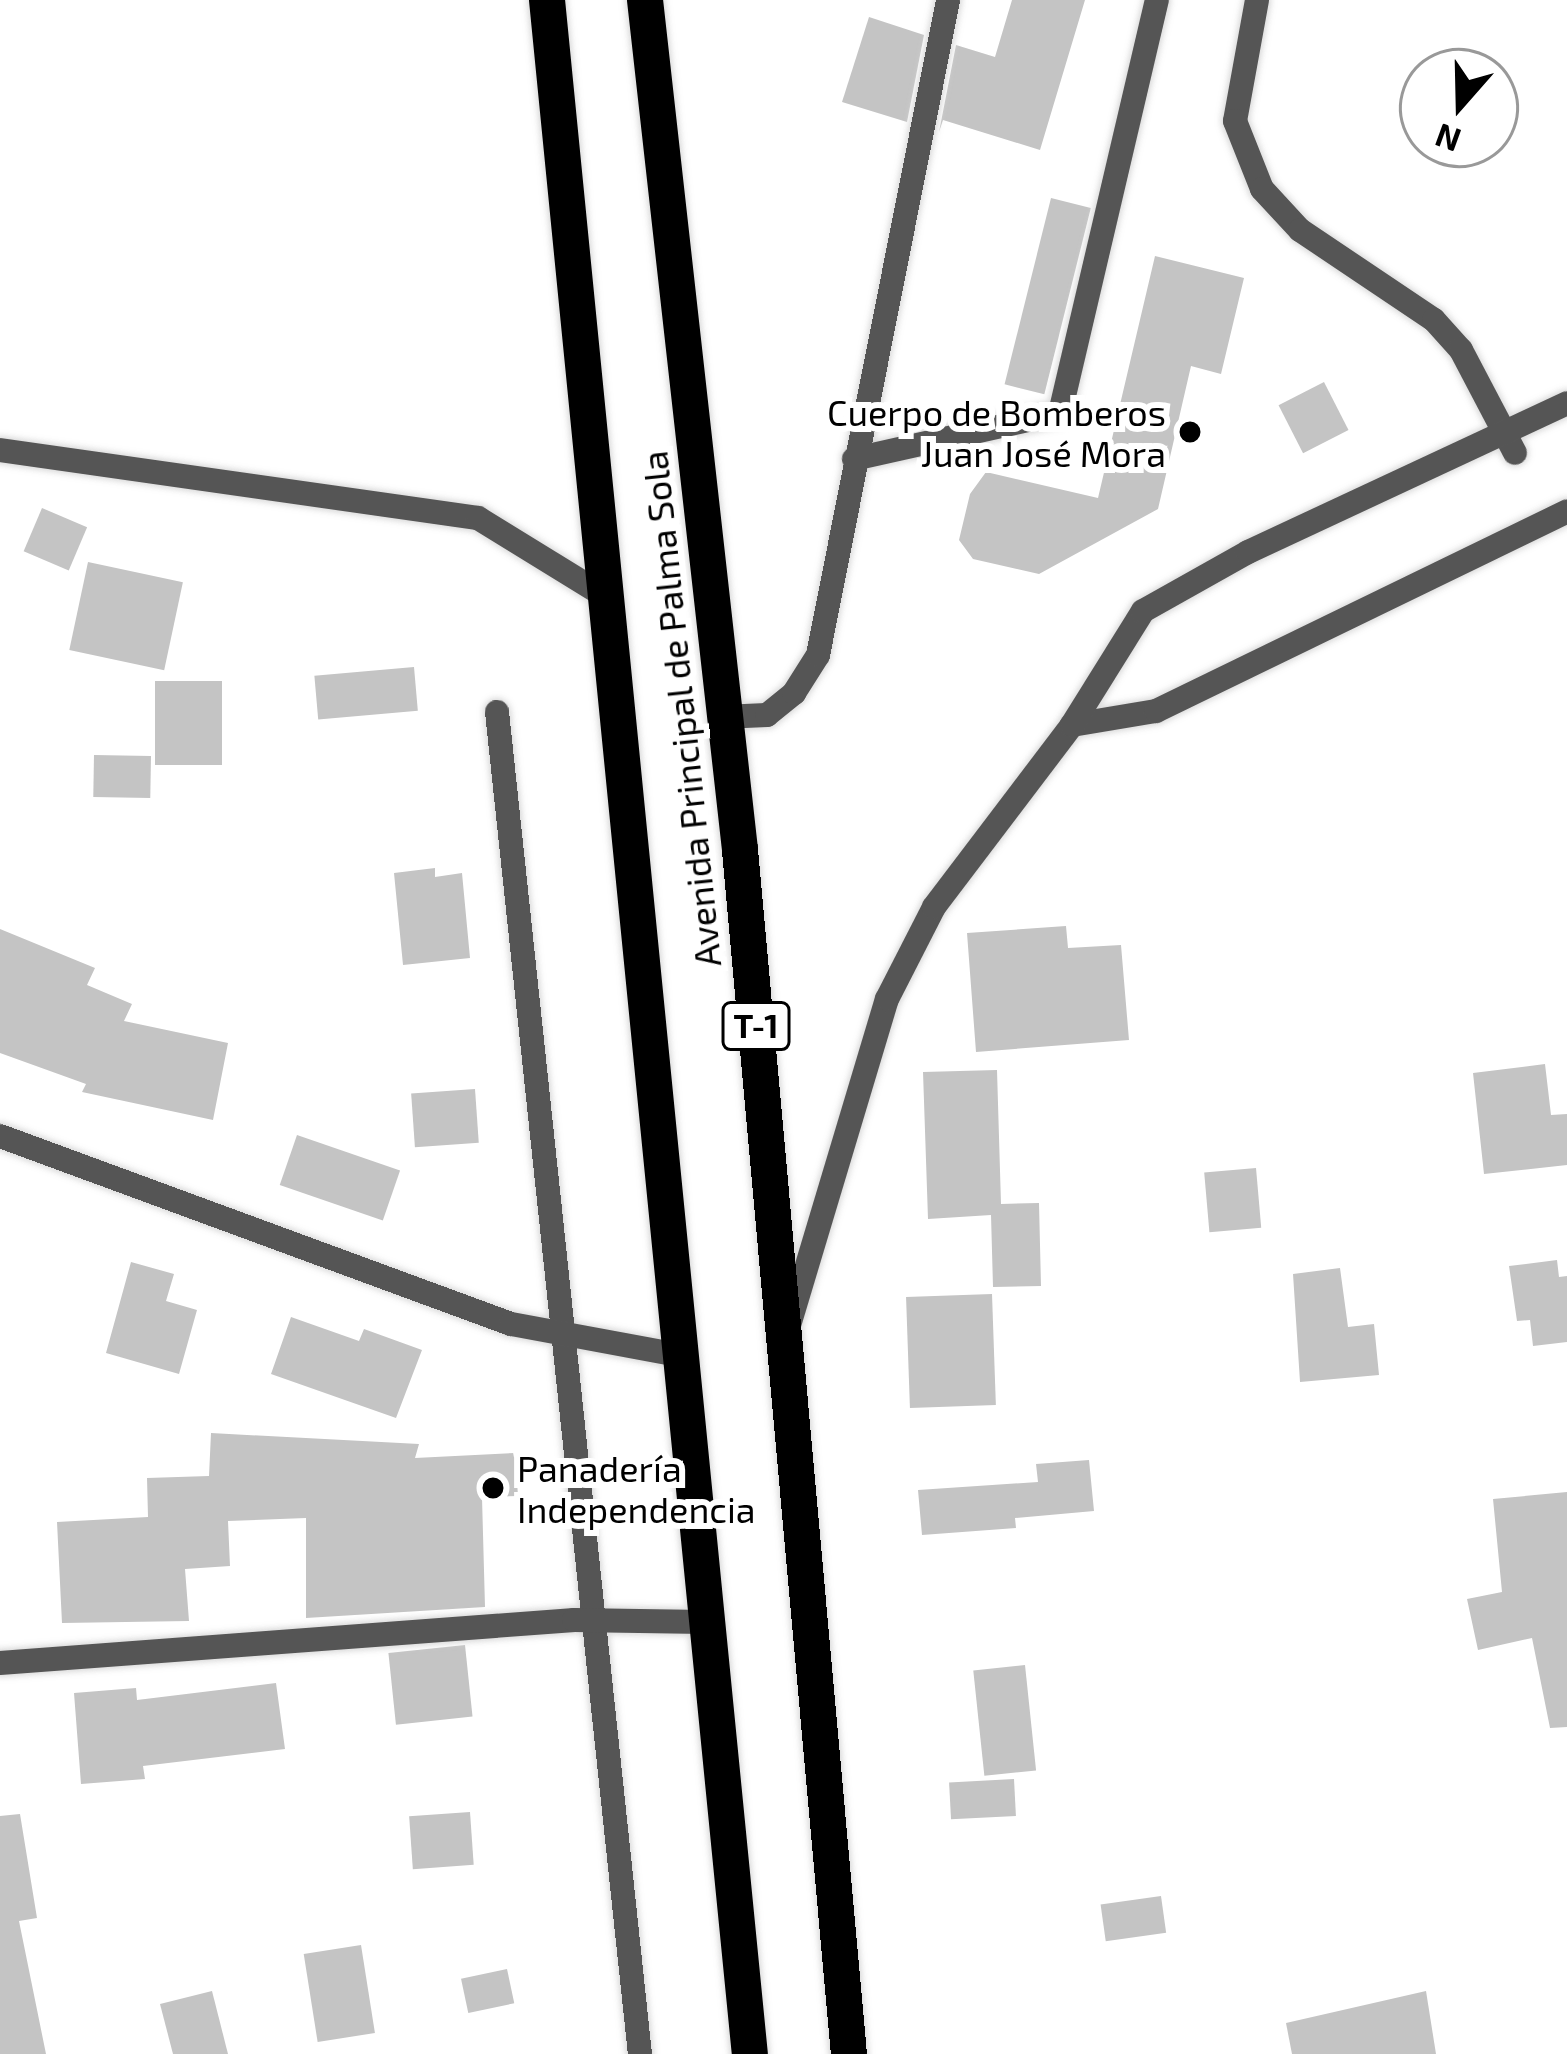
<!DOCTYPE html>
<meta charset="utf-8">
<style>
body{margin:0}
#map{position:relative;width:1567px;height:2054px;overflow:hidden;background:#fff;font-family:"Exo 2",sans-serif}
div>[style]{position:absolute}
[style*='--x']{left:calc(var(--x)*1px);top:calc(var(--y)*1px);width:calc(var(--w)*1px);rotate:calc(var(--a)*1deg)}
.building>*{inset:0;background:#c4c4c4;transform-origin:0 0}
.roads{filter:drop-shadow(0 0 3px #dbdbdb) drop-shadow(0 0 3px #dbdbdb)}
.lane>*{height:24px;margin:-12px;padding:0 12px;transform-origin:12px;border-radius:12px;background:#555}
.street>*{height:24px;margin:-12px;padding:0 12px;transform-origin:12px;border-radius:12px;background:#555}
.highway>*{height:36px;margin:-18px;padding:0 18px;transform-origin:18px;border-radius:18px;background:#000}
.dots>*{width:33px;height:33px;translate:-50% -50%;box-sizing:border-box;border:6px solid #fff;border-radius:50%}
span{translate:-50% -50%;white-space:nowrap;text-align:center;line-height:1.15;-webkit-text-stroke:12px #fff;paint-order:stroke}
.shield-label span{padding:3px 9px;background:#fff;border:3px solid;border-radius:9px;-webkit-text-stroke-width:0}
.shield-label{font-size:33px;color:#000;font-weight:700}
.poi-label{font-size:36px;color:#000}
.right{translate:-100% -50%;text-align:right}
.left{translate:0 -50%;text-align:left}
.street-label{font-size:36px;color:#000}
.north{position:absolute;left:1399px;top:48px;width:120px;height:120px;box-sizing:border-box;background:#fff;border:3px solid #999;border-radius:50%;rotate:200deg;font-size:33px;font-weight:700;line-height:48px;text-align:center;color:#000}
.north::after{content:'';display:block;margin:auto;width:42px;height:54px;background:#000;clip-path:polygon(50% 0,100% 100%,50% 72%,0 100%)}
</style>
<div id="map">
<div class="building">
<i style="clip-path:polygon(1012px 0,1085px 0,1040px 150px,943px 120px,939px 132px,956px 45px,995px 57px)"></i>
<i style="clip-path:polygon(869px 17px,924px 35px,907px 122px,842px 102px)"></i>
<i style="left:1051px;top:198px;width:41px;height:192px;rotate:14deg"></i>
<i style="clip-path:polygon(1155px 256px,1244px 278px,1221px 374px,1191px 366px,1158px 509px,1039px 574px,973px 559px,959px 540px,970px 494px,986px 472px,1098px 498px)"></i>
<i style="left:1324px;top:382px;width:54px;height:51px;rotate:63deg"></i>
<i style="left:42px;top:508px;width:49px;height:47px;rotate:23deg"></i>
<i style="left:88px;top:562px;width:97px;height:90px;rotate:12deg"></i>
<i style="left:414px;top:667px;width:44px;height:100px;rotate:85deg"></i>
<i style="left:155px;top:681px;width:67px;height:84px"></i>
<i style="left:94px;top:755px;width:57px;height:42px;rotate:1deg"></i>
<i style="clip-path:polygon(435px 868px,435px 877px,462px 873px,470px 958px,403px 965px,394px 873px)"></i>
<i style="clip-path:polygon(1066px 926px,1068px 948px,1121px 945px,1129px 1040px,976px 1052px,967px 933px)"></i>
<i style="clip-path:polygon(0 929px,95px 968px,87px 985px,132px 1004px,124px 1021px,228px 1043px,213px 1120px,82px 1092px,86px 1084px,0 1053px)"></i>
<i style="clip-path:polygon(1545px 1064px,1551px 1115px,1567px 1114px,1567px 1165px,1484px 1174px,1473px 1073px)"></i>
<i style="clip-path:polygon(997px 1070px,1001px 1204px,1039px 1203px,1041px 1286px,993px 1287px,991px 1215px,928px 1219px,923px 1072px)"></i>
<i style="left:475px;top:1089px;width:54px;height:64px;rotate:86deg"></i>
<i style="left:297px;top:1135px;width:109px;height:53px;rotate:19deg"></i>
<i style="left:1256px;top:1168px;width:60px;height:52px;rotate:85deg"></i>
<i style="clip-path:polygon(1557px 1260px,1559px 1277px,1567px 1276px,1567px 1342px,1533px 1346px,1530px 1320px,1517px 1321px,1509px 1266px)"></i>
<i style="clip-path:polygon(131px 1262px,174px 1274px,166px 1301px,197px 1310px,179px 1374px,106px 1353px)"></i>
<i style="clip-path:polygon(1340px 1268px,1348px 1327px,1374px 1324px,1379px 1375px,1300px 1382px,1293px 1274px)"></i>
<i style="left:992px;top:1294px;width:111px;height:86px;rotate:88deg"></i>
<i style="clip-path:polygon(291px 1317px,359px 1341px,364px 1329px,422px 1350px,396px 1418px,271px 1374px)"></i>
<i style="clip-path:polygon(211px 1433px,419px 1444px,415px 1458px,515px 1453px,518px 1496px,482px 1497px,485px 1607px,306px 1618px,306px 1518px,228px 1521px,230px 1566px,185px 1569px,189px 1621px,62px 1623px,57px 1522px,148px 1517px,147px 1478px,209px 1476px)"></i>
<i style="clip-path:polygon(1089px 1460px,1094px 1511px,1015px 1518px,1016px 1528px,922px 1535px,918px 1490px,1038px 1482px,1036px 1464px)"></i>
<i style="clip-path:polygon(1567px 1492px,1567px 1727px,1550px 1728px,1532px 1638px,1478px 1650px,1467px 1599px,1502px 1592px,1493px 1499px)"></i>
<i style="left:465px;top:1645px;width:72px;height:77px;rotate:84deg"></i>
<i style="left:1025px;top:1665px;width:106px;height:52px;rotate:84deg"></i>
<i style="clip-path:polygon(276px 1683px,285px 1749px,143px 1766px,145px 1779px,81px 1784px,74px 1693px,136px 1688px,137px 1700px)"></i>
<i style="left:1014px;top:1779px;width:37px;height:65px;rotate:87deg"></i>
<i style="left:470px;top:1812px;width:53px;height:61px;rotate:86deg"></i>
<i style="clip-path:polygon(20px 1814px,37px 1918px,19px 1921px,46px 2054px,0 2054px,0 1816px)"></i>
<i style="left:1161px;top:1896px;width:37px;height:61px;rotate:82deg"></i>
<i style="left:361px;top:1945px;width:89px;height:58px;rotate:81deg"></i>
<i style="left:507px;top:1969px;width:35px;height:47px;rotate:78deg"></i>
<i style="clip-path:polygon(212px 1991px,228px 2054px,173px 2054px,160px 2004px)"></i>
<i style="clip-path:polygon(1426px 1991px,1436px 2054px,1292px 2054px,1286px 2023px)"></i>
</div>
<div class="roads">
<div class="lane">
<i style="--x:1257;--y:0;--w:123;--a:100.3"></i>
<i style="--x:1235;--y:121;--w:73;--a:68.3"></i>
<i style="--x:1262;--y:189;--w:56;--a:47.2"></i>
<i style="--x:1300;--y:230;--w:161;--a:33.9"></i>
<i style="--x:1434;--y:320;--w:40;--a:48"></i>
<i style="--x:1461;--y:350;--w:116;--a:62.3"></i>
<i style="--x:854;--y:459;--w:211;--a:-12.6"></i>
<i style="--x:1060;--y:413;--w:424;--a:-76.8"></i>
<i style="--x:497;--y:712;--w:1350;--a:83.92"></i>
<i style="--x:722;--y:717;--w:45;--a:-2.5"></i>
<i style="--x:767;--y:715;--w:35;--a:-39"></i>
<i style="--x:794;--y:693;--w:45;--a:-57.7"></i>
<i style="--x:818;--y:655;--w:668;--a:-78.77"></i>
</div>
<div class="street">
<i style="--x:0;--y:450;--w:483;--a:8.1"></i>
<i style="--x:478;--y:518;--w:143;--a:31.6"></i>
<i style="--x:1072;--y:725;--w:85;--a:-9.5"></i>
<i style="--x:1156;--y:711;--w:457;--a:-25.9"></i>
<i style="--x:0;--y:1136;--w:544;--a:20.2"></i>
<i style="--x:511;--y:1324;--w:170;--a:10.5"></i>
<i style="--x:790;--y:1322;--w:337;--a:-73.3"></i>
<i style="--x:887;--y:999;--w:103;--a:-62.9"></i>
<i style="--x:934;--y:907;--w:228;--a:-52.8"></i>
<i style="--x:1072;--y:725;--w:134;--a:-58.1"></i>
<i style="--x:1143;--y:611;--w:120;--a:-29.3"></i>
<i style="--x:1248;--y:552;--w:352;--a:-25"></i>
<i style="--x:0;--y:1663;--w:576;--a:-4.28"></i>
<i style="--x:574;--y:1620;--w:131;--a:0.9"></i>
</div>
<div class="highway">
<i style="--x:547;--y:0;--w:2064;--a:84.36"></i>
<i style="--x:645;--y:0;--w:855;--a:83.62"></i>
<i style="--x:740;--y:850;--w:1209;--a:84.83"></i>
</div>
</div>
<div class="dots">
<i style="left:1190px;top:432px;background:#000"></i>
<i style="left:493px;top:1488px;background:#000"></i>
</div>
<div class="shield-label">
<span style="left:756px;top:1026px">T-1</span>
</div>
<div class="poi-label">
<span class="right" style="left:1166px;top:432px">Cuerpo de Bomberos<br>Juan José Mora</span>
<span class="left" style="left:517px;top:1488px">Panadería<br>Independencia</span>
</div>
<div class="street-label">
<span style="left:680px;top:709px;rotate:-96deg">Avenida Principal de Palma Sola</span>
</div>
<div class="north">N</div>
</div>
